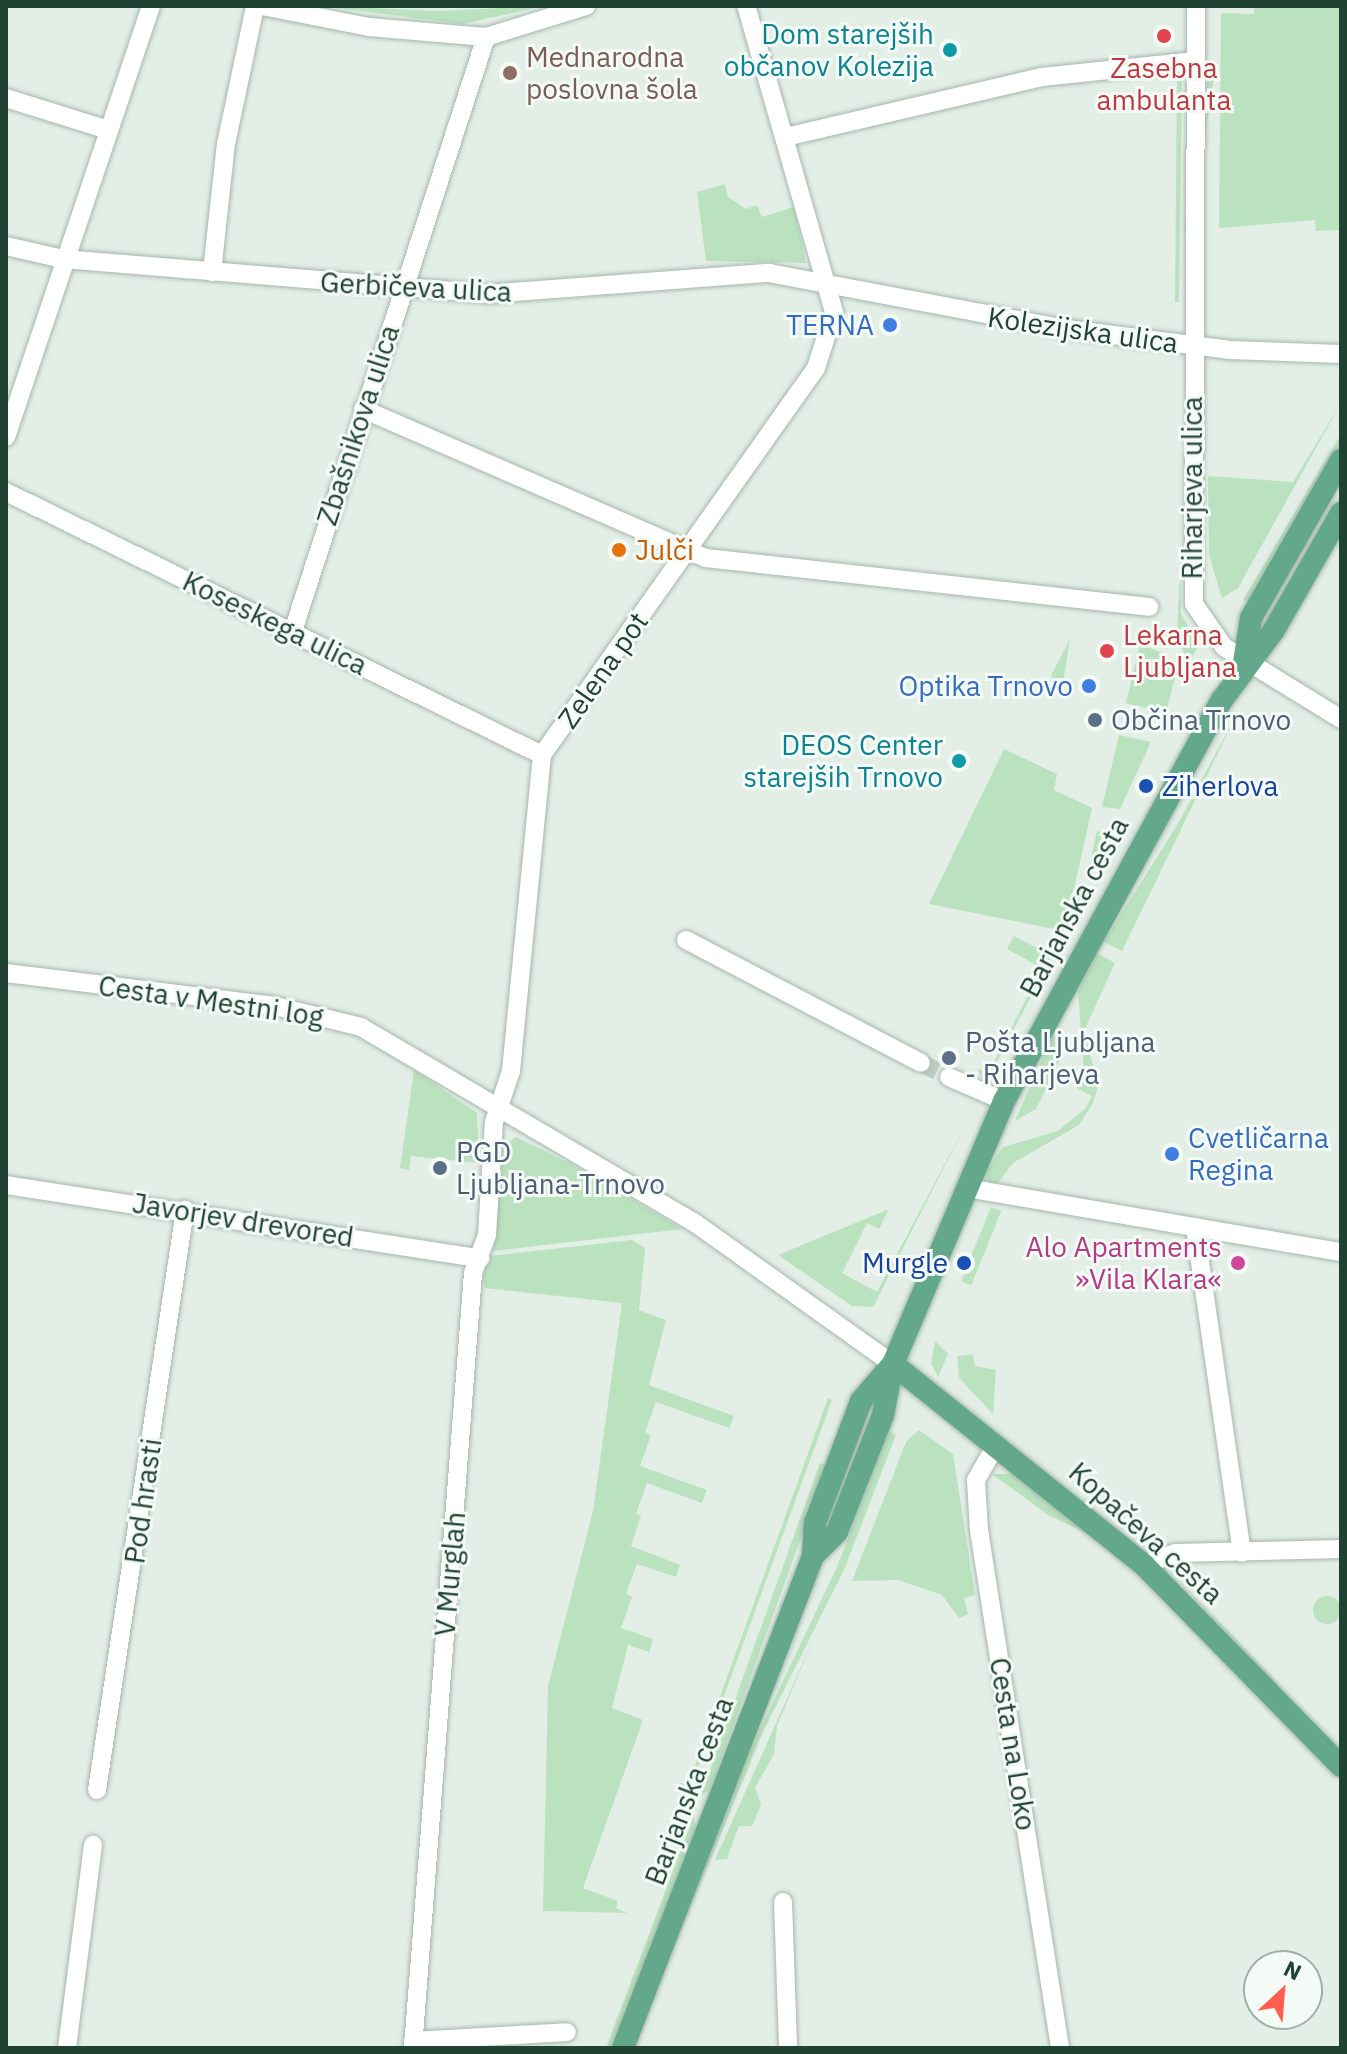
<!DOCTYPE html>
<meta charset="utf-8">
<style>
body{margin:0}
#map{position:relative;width:1347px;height:2054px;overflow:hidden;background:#e3eee7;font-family:"IBM Plex Sans",sans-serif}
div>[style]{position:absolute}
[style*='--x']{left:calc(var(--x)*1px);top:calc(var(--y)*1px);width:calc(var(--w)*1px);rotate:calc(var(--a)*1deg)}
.green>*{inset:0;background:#bae2be;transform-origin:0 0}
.round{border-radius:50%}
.minor-tunnel>*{height:18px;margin-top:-9px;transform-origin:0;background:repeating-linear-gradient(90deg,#bcccc3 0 18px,transparent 0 27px)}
.roads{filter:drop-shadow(0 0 2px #a5b7ad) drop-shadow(0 0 2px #a5b7ad)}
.minor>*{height:18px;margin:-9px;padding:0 9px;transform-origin:9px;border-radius:9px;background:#fff}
.major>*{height:22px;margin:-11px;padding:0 11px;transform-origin:11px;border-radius:11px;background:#63a88b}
.dots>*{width:22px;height:22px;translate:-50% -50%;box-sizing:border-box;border:4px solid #f4faf6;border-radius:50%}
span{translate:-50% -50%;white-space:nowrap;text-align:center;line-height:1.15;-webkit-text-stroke:6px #f4faf6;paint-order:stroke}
.culture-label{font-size:28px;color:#0d838f}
.right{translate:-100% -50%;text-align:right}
.education-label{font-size:28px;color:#785e54}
.left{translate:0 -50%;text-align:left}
.health-label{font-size:28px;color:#be3a42}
.street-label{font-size:28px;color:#204233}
.shop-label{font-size:28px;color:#366cbe}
.food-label{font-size:28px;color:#c56008}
.service-label{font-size:28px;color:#4e5e75}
.transit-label{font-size:28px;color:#164399}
.hotel-label{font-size:28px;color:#b23c85}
.frame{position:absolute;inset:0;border:8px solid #204233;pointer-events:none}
.north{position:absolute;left:1243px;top:1950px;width:80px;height:80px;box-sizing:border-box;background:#f4faf6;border:2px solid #9fb0a8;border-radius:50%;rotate:26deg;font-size:22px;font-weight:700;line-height:32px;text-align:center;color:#204233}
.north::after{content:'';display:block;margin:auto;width:28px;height:36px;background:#ff5e50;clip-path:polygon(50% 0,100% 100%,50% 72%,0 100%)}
</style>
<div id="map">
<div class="green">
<i style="clip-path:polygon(323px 6px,439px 11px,544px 6px,462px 24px)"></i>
<i style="clip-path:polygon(1254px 6px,1341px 6px,1341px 230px,1316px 231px,1315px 220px,1219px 228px,1221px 13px,1254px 14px)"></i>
<i style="clip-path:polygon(1177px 75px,1182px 75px,1179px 302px,1175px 302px)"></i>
<i style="left:1208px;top:77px;width:6px;height:157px;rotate:9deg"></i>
<i style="clip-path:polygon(725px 184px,728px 197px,746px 209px,757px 205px,762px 217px,794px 207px,806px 263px,706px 261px,697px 192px)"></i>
<i style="clip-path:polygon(1341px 403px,1238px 588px,1222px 598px,1209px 555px,1208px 476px,1293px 482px)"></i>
<i style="clip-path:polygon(1341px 434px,1341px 444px,1249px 603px,1243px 600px)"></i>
<i style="clip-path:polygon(1180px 565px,1181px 613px,1198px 647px,1188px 664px,1177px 636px)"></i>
<i style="clip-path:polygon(1070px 639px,1063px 683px,1058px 684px,1051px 676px)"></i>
<i style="clip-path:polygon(1140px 644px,1165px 654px,1176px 673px,1166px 713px,1126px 703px)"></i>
<i style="clip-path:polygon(1235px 718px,1122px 951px,1104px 942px,1177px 825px)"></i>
<i style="clip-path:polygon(1119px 735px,1151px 742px,1120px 809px,1102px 807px)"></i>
<i style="clip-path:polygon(1004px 749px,1057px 774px,1054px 790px,1092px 808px,1074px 889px,1084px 892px,1064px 931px,929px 904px)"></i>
<i style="clip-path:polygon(1097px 831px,1113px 834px,1091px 876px,1088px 873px)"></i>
<i style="clip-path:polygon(1014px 936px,1052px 956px,985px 1085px,977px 1069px,989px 1072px,1042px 968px,1007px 949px)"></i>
<i style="clip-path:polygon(1097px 953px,1115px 963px,1084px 1031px,1098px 1086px,1093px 1103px,1079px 1125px,1013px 1163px,996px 1185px,988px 1183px,986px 1172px,1003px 1147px,1058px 1131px,1086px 1108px,1092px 1096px,1077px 1088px,1084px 1074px,1078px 991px)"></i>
<i style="clip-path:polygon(1052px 1036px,1060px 1039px,1060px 1060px,1036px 1109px,1015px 1121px)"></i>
<i style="clip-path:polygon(414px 1070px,477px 1113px,479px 1163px,411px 1156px,409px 1170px,400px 1168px)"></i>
<i style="clip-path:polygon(968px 1120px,873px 1307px,852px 1306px,778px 1255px,889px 1209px,879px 1229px,867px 1223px,842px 1273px,877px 1292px)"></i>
<i style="clip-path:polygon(516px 1137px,573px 1165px,682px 1229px,493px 1251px,504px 1146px)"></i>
<i style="left:991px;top:1207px;width:11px;height:80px;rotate:22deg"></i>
<i style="clip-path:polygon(632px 1240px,645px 1248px,639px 1310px,666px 1320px,649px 1385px,734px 1416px,729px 1428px,656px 1402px,645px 1432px,651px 1435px,640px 1466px,707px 1490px,702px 1503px,647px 1483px,636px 1514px,641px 1516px,631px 1546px,680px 1565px,676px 1577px,637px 1564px,626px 1594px,632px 1597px,621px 1628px,653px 1639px,649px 1652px,628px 1645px,612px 1708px,643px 1720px,583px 1888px,618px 1901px,616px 1908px,627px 1913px,543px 1911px,548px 1686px,593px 1511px,622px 1303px,485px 1288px,483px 1275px,490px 1256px)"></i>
<i style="clip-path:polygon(935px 1341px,948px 1354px,938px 1377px,931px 1363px)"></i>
<i style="clip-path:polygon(973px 1354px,975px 1366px,996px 1370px,993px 1414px,959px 1378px,957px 1356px)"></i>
<i style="clip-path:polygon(828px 1398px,832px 1400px,688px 1795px,677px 1782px,688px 1785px)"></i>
<i style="clip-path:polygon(919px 1430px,953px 1454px,975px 1595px,964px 1598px,968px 1614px,959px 1618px,942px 1595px,898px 1580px,852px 1581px,906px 1442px)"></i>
<i style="clip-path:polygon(889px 1431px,896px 1435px,844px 1570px,763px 1732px,633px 2048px,747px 1757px,837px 1567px)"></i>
<i style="clip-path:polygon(820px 1463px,827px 1466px,710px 1789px,700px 1797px)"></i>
<i style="clip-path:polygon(992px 1474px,1013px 1474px,1100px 1540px,1048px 1515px)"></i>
<i style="clip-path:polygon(1172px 1573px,1278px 1683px,1276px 1685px)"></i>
<i class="round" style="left:1313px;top:1596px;width:28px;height:28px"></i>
<i style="clip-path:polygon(817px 1631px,777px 1726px,774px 1754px,755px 1788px,761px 1805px,752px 1826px,739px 1826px,727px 1859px,715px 1860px)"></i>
<i style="clip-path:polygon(694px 1815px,696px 1829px,614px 2048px,606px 2048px)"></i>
</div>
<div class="minor-tunnel">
<i style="--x:921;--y:1063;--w:31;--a:27"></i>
</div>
<div class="roads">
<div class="minor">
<i style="--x:262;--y:6;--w:109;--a:11.1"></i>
<i style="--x:369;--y:27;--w:117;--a:4.9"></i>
<i style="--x:486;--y:37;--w:105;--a:-17.2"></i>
<i style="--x:1196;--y:6;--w:598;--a:90.19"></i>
<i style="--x:1194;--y:604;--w:52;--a:55.1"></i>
<i style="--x:1224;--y:647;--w:137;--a:31.6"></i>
<i style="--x:6;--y:98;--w:107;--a:17.4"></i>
<i style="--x:786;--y:137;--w:262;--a:-13.2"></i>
<i style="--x:1041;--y:77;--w:156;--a:-5.9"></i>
<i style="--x:6;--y:246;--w:58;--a:12.8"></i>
<i style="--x:63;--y:259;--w:425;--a:4.7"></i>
<i style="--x:487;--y:294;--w:283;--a:-4.3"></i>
<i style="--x:769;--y:273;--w:295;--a:10.7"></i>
<i style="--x:1059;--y:328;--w:173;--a:7.3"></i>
<i style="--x:1231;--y:350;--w:110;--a:2.1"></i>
<i style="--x:212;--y:272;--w:129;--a:-83.8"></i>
<i style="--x:226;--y:144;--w:141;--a:-78.1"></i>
<i style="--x:363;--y:409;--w:374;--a:23.5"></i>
<i style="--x:706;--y:558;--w:446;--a:6.3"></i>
<i style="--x:6;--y:437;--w:455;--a:-71.4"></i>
<i style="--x:6;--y:492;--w:597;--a:26.14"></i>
<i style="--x:293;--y:631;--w:625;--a:-72"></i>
<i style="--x:686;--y:940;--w:265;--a:27.6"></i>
<i style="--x:6;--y:973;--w:271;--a:7"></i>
<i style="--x:275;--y:1006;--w:89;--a:13.7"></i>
<i style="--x:361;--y:1027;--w:387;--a:30.4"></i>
<i style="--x:695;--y:1223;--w:243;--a:35.5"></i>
<i style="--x:949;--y:1077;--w:60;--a:23.6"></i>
<i style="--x:6;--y:1185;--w:480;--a:8.8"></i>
<i style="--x:966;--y:1188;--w:380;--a:9.7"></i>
<i style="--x:1195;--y:1227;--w:329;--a:81.8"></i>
<i style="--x:996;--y:1445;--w:40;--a:119.7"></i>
<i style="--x:976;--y:1480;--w:50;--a:86.6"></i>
<i style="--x:979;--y:1530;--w:524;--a:81.11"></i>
<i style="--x:1144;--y:1565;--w:34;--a:-21"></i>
<i style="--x:1176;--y:1553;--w:165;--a:-1.4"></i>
<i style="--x:97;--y:1790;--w:587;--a:-81.37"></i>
<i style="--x:783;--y:1902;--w:146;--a:88"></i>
<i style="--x:413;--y:2041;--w:154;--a:-3.3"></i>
<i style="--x:67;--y:2048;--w:205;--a:-82.7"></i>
<i style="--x:413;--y:2048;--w:777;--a:-85.57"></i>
<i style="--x:473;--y:1273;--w:40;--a:-69.8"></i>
<i style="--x:487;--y:1235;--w:113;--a:-86.5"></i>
<i style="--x:494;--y:1122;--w:54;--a:-71.6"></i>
<i style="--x:511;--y:1071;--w:318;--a:-84.4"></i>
<i style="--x:542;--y:755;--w:474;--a:-54.7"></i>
<i style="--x:816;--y:368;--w:59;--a:-72.2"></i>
<i style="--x:834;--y:312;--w:318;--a:-106"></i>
</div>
<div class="major">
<i style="--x:1244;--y:662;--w:45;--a:-81"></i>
<i style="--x:1251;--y:618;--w:182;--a:-60.3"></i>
<i style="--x:893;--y:1364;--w:322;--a:38.7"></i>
<i style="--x:1144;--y:1565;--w:281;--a:45.6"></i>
<i style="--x:813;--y:1556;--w:34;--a:-45"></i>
<i style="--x:837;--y:1532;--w:126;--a:-68.5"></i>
<i style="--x:883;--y:1415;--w:52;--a:-78.9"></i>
<i style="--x:893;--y:1364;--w:285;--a:-67.1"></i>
<i style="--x:1004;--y:1101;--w:456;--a:-61.5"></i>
<i style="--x:1222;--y:700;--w:87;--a:-53.4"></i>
<i style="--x:1274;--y:630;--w:135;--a:-60.2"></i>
<i style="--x:623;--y:2048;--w:527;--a:-68.88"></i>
<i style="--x:813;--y:1556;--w:33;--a:-87"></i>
<i style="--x:815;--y:1523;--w:130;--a:-69.3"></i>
<i style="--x:861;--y:1401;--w:48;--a:-49.3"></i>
</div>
</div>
<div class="dots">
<i style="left:1164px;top:36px;background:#e0444e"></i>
<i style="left:950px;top:50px;background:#0f9aa8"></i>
<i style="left:510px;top:73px;background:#8d6e63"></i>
<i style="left:890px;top:325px;background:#3f7fe0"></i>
<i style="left:619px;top:550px;background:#e8710a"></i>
<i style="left:1107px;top:651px;background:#e0444e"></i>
<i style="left:1089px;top:686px;background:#3f7fe0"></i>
<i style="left:1095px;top:720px;background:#5c6f8a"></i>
<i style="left:959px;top:761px;background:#0f9aa8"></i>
<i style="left:1146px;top:786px;background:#1a4fb4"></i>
<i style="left:949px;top:1058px;background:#5c6f8a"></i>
<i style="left:1172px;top:1154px;background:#3f7fe0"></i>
<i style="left:440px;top:1168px;background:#5c6f8a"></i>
<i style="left:964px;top:1263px;background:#1a4fb4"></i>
<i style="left:1238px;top:1263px;background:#d1479c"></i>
</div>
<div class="culture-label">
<span class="right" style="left:934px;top:50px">Dom starejših<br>občanov Kolezija</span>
<span class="right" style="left:943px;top:761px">DEOS Center<br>starejših Trnovo</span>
</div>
<div class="education-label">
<span class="left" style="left:526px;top:73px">Mednarodna<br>poslovna šola</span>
</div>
<div class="health-label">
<span style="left:1164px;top:84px">Zasebna<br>ambulanta</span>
<span class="left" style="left:1123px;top:651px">Lekarna<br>Ljubljana</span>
</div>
<div class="street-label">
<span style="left:416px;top:287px;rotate:3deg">Gerbičeva ulica</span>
<span style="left:1083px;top:330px;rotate:8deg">Kolezijska ulica</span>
<span style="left:358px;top:425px;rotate:-72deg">Zbašnikova ulica</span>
<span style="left:1192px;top:488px;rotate:-90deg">Riharjeva ulica</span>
<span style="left:275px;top:623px;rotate:26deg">Koseskega ulica</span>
<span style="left:603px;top:670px;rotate:-55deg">Zelena pot</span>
<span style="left:1074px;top:907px;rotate:-62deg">Barjanska cesta</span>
<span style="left:211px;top:1001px;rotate:8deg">Cesta v Mestni log</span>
<span style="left:243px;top:1220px;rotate:9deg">Javorjev drevored</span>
<span style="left:143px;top:1501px;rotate:-82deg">Pod hrasti</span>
<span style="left:1146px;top:1533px;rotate:42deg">Kopačeva cesta</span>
<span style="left:450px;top:1574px;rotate:-85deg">V Murglah</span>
<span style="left:1013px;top:1744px;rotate:81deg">Cesta na Loko</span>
<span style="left:689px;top:1791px;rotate:-69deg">Barjanska cesta</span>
</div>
<div class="shop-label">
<span class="right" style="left:874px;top:325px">TERNA</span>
<span class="right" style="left:1073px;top:686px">Optika Trnovo</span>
<span class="left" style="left:1188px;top:1154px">Cvetličarna<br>Regina</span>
</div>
<div class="food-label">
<span class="left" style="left:635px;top:550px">Julči</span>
</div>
<div class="service-label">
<span class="left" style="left:1111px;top:720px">Občina Trnovo</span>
<span class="left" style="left:965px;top:1058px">Pošta Ljubljana<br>- Riharjeva</span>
<span class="left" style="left:456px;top:1168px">PGD<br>Ljubljana-Trnovo</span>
</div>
<div class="transit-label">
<span class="left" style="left:1162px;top:786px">Ziherlova</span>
<span class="right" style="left:948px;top:1263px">Murgle</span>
</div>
<div class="hotel-label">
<span class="right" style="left:1222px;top:1263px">Alo Apartments<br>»Vila Klara«</span>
</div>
<div class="frame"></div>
<div class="north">N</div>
</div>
